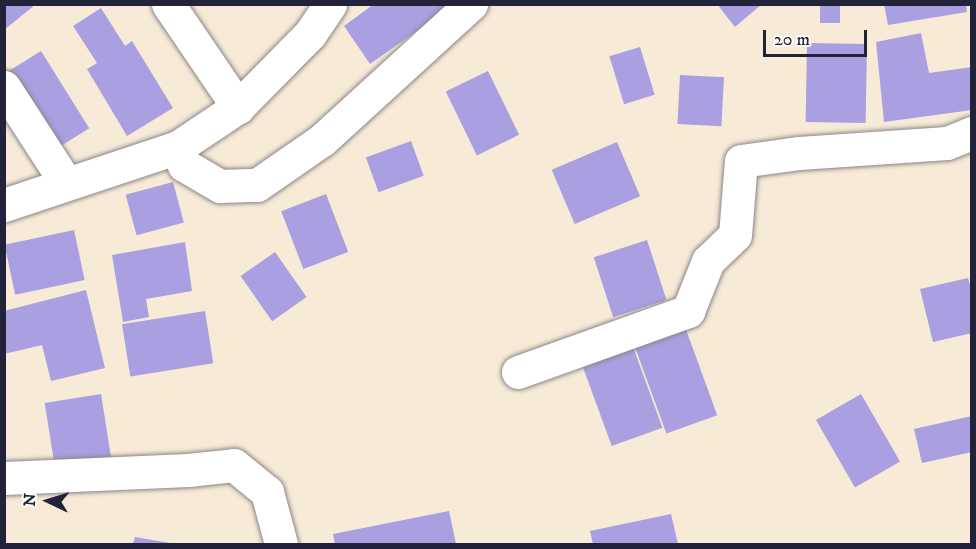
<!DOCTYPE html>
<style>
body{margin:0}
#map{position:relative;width:976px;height:549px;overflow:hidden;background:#f7ead6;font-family:"IM FELL DW Pica",serif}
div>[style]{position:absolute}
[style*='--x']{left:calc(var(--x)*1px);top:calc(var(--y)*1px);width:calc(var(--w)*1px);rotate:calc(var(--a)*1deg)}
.building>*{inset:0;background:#a99fe1;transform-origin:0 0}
.roads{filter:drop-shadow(0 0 2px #8c8688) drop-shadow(0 0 2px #8c8688)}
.minor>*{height:33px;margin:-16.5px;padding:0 16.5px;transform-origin:16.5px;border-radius:16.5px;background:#fff}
span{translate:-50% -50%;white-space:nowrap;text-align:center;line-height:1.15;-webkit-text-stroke:4.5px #fdfcf7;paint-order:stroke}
.frame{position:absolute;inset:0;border:6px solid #22223b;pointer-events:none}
.north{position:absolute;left:18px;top:471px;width:60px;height:60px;-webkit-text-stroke:4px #fdfcf7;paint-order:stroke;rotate:274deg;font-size:16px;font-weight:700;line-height:24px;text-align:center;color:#22223b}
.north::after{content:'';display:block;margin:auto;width:21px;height:27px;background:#22223b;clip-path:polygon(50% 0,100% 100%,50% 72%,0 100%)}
.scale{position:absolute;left:763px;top:30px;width:104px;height:27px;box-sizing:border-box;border:3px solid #22223b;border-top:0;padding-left:8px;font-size:18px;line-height:21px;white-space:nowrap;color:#22223b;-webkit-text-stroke:4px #fdfcf7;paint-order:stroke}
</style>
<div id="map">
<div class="building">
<i style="clip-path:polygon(4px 4px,36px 4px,4px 30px)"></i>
<i style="clip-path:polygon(374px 4px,455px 4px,370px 64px,344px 26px)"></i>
<i style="clip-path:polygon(717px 4px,762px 4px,735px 27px)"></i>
<i style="left:820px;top:4px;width:20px;height:19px"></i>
<i style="clip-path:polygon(884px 4px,966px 4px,967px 12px,888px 25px)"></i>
<i style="clip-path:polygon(101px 8px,125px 46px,132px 41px,173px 108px,127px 136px,87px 69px,97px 63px,73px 26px)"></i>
<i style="clip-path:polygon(921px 33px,929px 73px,972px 67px,972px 110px,884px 122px,876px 42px)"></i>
<i style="left:807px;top:43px;width:60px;height:79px;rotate:1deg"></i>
<i style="left:640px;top:47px;width:50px;height:32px;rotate:73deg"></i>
<i style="left:41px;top:51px;width:91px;height:43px;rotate:58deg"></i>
<i style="left:488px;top:71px;width:71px;height:47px;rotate:64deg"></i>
<i style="left:680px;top:75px;width:44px;height:49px;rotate:3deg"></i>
<i style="left:411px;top:141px;width:37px;height:48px;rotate:70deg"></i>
<i style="left:617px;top:142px;width:59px;height:71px;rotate:67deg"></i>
<i style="left:173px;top:182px;width:42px;height:49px;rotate:75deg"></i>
<i style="left:326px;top:194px;width:62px;height:48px;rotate:69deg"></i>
<i style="left:74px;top:230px;width:51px;height:71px;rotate:78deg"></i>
<i style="left:647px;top:240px;width:63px;height:56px;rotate:72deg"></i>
<i style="clip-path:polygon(185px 242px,192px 291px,146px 299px,149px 317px,123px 322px,112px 255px)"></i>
<i style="left:275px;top:252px;width:55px;height:42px;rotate:55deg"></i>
<i style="clip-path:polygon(968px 278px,972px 293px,972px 333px,933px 342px,920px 289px)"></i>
<i style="clip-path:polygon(86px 290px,105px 368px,51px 381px,42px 345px,4px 354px,4px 311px)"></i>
<i style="left:205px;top:311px;width:53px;height:84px;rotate:81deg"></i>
<i style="left:684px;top:324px;width:97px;height:54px;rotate:70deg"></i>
<i style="left:632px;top:344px;width:89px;height:54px;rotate:70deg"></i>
<i style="left:101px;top:394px;width:69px;height:57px;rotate:81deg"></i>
<i style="left:861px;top:394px;width:78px;height:52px;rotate:60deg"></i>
<i style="clip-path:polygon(972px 416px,972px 452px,922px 463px,914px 429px)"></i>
<i style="clip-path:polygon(449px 511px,456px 544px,335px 544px,333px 534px)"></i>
<i style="clip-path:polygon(671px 514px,678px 544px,593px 544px,590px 531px)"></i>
<i style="clip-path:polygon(135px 537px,170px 543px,170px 544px,133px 544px)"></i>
</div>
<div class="roads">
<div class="minor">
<i style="--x:168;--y:4;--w:125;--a:55.8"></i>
<i style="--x:4;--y:87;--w:114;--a:57.1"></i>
<i style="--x:178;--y:147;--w:19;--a:72"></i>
<i style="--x:184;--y:165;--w:42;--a:30.3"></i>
<i style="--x:220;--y:186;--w:37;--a:-2"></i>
<i style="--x:257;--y:185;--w:79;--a:-34.7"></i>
<i style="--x:322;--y:140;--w:202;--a:-42.4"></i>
<i style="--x:4;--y:205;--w:183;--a:-18.4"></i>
<i style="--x:178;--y:147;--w:72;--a:-33.7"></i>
<i style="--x:238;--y:107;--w:103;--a:-45.4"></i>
<i style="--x:310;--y:34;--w:36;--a:-56"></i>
<i style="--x:518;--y:372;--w:181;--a:-19.7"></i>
<i style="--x:688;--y:311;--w:54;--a:-68.2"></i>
<i style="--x:708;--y:261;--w:37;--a:-44"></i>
<i style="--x:735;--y:235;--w:74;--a:-85.4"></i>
<i style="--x:741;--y:161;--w:59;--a:-7.9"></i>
<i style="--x:799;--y:153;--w:148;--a:-3.9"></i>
<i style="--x:947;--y:143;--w:27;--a:-22"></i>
<i style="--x:4;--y:478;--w:184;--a:-2.5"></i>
<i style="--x:188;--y:470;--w:46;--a:-6.2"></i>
<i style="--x:234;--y:465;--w:43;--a:39.3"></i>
<i style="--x:267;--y:492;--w:54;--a:74.9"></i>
</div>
</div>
<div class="frame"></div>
<div class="north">N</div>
<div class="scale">20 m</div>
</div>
